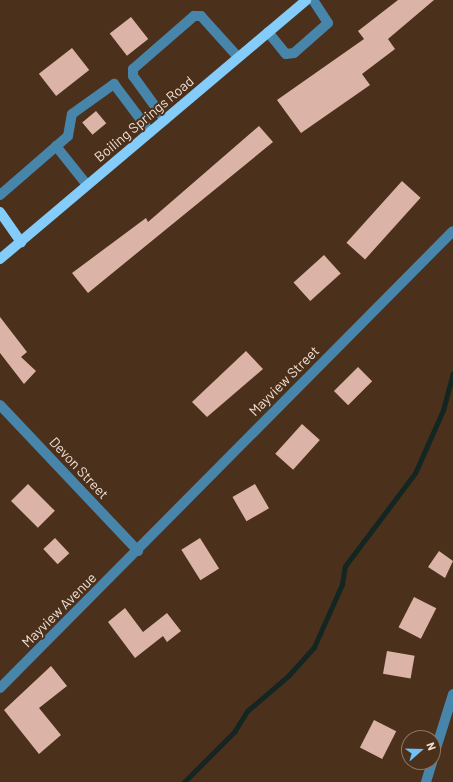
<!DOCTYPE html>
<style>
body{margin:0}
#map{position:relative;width:453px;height:782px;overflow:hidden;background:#4b301c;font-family:Barlow,sans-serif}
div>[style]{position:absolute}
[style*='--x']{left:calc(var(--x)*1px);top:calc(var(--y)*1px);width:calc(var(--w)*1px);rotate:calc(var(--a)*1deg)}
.stream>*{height:5px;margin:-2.5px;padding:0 2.5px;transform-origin:2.5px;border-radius:2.5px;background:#132622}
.building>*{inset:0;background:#dcb4a7;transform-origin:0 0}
.minor>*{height:10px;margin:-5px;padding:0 5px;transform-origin:5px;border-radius:5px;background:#4885ab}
.major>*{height:10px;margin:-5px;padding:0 5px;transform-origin:5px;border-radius:5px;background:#84cdfb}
span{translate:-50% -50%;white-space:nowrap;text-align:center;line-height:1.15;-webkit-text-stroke:4px #4b301c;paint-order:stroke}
.street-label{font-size:14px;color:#f1e0d4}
.north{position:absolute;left:401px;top:730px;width:40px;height:40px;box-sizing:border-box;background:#4b301c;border:1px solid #8d7666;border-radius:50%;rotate:70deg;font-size:11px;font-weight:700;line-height:16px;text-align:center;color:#f1e0d4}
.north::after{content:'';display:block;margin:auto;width:14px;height:18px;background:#70c2f4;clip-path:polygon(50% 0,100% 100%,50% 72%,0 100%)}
</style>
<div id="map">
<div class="stream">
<i style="--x:184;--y:782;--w:71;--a:-45"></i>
<i style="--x:234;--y:732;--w:25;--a:-58"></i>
<i style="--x:247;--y:711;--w:54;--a:-40.5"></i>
<i style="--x:288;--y:676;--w:39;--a:-48"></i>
<i style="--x:314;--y:647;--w:69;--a:-66"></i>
<i style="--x:342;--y:584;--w:18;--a:-81"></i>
<i style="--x:345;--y:566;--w:116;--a:-53"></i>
<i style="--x:415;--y:473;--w:69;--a:-66"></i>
<i style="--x:443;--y:410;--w:38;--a:-75"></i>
</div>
<div class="building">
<i style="clip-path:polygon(398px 0,434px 0,388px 39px,395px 49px,362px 74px,370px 85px,301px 133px,277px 100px,364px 39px,358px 31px)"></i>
<i style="left:131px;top:17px;width:28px;height:27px;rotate:52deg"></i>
<i style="left:72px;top:48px;width:28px;height:42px;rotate:52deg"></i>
<i style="left:96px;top:111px;width:16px;height:18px;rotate:50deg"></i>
<i style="clip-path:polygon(259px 126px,273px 142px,88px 293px,72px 273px,146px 218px,148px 222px)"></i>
<i style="left:402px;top:181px;width:25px;height:83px;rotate:42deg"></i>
<i style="left:324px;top:255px;width:25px;height:41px;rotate:48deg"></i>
<i style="clip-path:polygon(0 317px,27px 352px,21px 357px,36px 371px,24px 384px,0 353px)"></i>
<i style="clip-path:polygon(246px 351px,263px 369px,207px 417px,192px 402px)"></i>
<i style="left:358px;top:367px;width:20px;height:34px;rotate:45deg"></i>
<i style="left:302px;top:424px;width:24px;height:40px;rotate:42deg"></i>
<i style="left:28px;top:484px;width:38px;height:24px;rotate:45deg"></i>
<i style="left:255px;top:484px;width:28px;height:26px;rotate:60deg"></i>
<i style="left:55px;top:538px;width:21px;height:16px;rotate:47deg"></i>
<i style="left:200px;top:538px;width:36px;height:22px;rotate:58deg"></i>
<i style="clip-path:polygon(439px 551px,453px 561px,445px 578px,428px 567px)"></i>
<i style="left:414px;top:597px;width:25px;height:34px;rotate:27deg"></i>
<i style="clip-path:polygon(125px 608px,143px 632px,167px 613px,181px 631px,167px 642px,163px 636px,135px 658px,108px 622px)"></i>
<i style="left:387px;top:651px;width:28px;height:23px;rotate:10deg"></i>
<i style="clip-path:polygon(51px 666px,67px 686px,39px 708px,61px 735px,39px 754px,4px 710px)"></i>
<i style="left:374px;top:720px;width:25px;height:31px;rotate:27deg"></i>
</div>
<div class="minor">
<i style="--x:268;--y:32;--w:28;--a:51"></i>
<i style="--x:286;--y:54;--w:8;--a:-7"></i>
<i style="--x:294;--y:53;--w:45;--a:-41.4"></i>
<i style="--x:328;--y:23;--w:27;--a:-123"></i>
<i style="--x:165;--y:120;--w:54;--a:-126"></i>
<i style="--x:133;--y:76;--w:7;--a:-90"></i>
<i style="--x:133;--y:69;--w:81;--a:-41"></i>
<i style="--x:194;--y:16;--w:7;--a:0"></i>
<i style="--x:201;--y:16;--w:55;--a:47.9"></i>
<i style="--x:56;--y:146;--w:50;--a:51.5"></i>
<i style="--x:0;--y:195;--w:90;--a:-40.9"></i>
<i style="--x:68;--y:136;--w:22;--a:-80"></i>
<i style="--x:72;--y:114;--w:52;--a:-35.5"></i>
<i style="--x:114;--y:84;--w:60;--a:53.1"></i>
<i style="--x:0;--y:405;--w:201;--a:46.6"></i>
<i style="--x:0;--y:688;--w:643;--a:-45.25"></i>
<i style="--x:433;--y:758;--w:67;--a:-72.6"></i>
<i style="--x:426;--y:782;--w:21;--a:-73"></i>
</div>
<div class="major">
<i style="--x:0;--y:212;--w:37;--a:55"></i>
<i style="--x:0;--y:259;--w:401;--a:-40.2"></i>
</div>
<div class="street-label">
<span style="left:144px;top:119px;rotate:-40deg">Boiling Springs Road</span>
<span style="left:284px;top:381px;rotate:-45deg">Mayview Street</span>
<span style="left:79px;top:468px;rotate:47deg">Devon Street</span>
<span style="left:59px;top:610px;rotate:-45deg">Mayview Avenue</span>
</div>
<div class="north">N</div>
</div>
